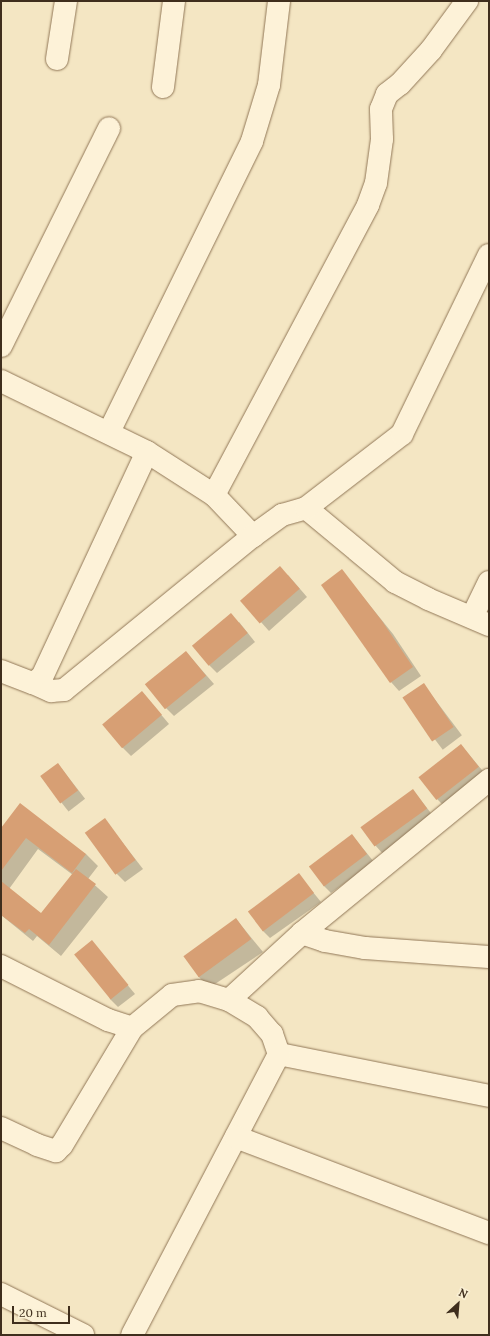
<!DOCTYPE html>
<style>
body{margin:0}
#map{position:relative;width:490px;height:1336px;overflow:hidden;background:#f4e6c3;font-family:Lora,serif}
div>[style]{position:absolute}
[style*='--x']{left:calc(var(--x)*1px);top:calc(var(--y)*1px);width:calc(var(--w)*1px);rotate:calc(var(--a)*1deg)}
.shadow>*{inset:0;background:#0003;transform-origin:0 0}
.building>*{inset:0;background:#d79f74;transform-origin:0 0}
.roads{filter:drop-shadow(0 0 1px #917757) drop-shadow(0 0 1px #917757)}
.minor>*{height:22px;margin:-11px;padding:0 11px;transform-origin:11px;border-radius:11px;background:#fdf2d8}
span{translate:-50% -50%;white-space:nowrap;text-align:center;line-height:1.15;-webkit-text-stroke:3px #faf0d4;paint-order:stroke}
.frame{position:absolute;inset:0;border:2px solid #3f2e1d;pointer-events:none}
.north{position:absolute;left:438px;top:1284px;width:40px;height:40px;-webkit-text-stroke:3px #faf0d4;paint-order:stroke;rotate:26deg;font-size:11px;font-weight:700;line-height:16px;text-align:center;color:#3f2e1d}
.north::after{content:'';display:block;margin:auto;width:14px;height:18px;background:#3f2e1d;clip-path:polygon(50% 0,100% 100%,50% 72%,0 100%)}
.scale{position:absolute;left:12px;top:1306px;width:58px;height:18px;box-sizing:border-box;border:2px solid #3f2e1d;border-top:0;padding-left:5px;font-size:12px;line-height:14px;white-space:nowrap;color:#3f2e1d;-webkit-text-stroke:3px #faf0d4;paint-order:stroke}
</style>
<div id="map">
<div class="shadow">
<i style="clip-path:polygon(342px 571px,393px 634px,421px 676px,399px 691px,391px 682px)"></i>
<i style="clip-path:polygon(288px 575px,307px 597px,269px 631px,242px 601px)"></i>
<i style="clip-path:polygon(239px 622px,255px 642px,217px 673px,209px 665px)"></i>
<i style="clip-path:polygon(186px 652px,214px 684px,174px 716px,166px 708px)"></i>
<i style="left:424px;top:685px;width:63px;height:24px;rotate:53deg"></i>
<i style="clip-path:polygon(142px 692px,169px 724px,131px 756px,122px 747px)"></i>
<i style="clip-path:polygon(461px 745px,487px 776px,446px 808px,437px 799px)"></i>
<i style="left:58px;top:764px;width:44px;height:21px;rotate:52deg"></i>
<i style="clip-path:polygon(413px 790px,434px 817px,383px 854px,375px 845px)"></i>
<i style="clip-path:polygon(105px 820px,143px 869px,125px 882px,117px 874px)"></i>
<i style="clip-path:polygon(evenodd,1px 829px,86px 854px,98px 866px,88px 879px,108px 897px,61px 956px,37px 936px,33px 941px,1px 915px,1px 829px,38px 849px,73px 875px,41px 915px,9px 889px,38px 849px)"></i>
<i style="clip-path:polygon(352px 835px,374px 862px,331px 893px,323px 885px)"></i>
<i style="clip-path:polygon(299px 875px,321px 902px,270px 938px,262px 930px)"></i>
<i style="clip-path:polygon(236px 919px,263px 952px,209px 988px,198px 976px)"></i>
<i style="clip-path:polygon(92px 942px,135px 994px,118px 1007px,110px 999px)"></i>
</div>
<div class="building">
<i style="left:280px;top:566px;width:30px;height:53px;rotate:49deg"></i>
<i style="clip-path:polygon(342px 569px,382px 621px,413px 667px,390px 683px,321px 585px)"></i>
<i style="left:231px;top:613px;width:26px;height:51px;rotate:50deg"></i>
<i style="left:186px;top:651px;width:32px;height:53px;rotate:51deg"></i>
<i style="left:424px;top:683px;width:53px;height:26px;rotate:56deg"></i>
<i style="left:142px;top:691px;width:31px;height:52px;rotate:50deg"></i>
<i style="left:461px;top:744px;width:29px;height:54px;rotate:52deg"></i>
<i style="left:58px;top:763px;width:34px;height:22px;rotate:54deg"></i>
<i style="left:413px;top:789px;width:24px;height:65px;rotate:54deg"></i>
<i style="clip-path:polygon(20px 803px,86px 854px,72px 873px,26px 838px,1px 871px,1px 828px)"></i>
<i style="left:105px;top:818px;width:52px;height:25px;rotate:54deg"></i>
<i style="left:352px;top:834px;width:25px;height:54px;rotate:53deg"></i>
<i style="clip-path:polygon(76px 869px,96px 884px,49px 945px,29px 929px,25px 933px,1px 915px,1px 881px,41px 913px)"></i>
<i style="left:299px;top:873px;width:25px;height:64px;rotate:53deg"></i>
<i style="left:236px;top:918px;width:26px;height:65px;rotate:54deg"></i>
<i style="left:92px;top:940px;width:58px;height:23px;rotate:51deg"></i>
</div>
<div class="roads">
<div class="minor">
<i style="--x:57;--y:59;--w:59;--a:-81.2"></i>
<i style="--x:163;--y:87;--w:87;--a:-82.7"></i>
<i style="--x:1;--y:346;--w:243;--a:-63.6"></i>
<i style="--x:1;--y:381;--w:162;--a:25.9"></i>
<i style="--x:147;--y:452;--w:80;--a:32.7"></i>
<i style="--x:214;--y:495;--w:57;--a:46.4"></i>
<i style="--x:109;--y:432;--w:324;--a:-63.8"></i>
<i style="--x:252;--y:141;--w:59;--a:-73.1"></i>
<i style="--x:269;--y:85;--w:85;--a:-83.2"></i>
<i style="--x:214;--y:495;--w:328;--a:-62"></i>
<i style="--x:368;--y:205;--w:23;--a:-70"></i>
<i style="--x:376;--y:183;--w:44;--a:-82.2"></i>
<i style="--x:382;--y:139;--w:30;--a:-92"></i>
<i style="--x:381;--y:109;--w:16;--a:-68"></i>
<i style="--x:387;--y:94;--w:16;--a:-38"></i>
<i style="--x:400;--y:84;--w:46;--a:-47.6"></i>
<i style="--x:431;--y:50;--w:61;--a:-53.7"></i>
<i style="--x:306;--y:508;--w:116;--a:39.7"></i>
<i style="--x:395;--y:582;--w:37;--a:27"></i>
<i style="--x:428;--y:599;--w:66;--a:23.1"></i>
<i style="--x:472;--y:617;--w:39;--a:-64"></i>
<i style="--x:1;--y:671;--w:34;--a:21"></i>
<i style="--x:33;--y:683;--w:11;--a:-34"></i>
<i style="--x:42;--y:677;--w:248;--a:-65"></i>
<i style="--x:33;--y:683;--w:20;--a:24"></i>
<i style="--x:51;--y:691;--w:13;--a:-4"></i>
<i style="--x:64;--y:690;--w:244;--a:-39.2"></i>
<i style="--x:253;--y:536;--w:36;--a:-36"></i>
<i style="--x:282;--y:515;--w:25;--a:-16"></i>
<i style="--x:306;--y:508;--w:121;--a:-37.6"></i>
<i style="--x:402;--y:434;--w:199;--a:-64.1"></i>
<i style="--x:302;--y:933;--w:24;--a:19"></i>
<i style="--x:325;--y:941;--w:41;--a:9.9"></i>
<i style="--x:365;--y:948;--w:124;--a:4.2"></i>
<i style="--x:1;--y:966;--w:120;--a:26.8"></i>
<i style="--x:108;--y:1020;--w:25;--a:18"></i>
<i style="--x:229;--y:1000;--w:99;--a:-42.5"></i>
<i style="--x:302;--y:933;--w:242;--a:-39.3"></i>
<i style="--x:279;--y:1054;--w:214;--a:11.3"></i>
<i style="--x:1;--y:1128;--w:40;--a:25"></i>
<i style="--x:37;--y:1145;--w:20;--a:18"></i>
<i style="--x:56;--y:1151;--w:8;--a:-45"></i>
<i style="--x:62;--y:1145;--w:136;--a:-59.1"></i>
<i style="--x:132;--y:1028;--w:52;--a:-39.5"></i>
<i style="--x:172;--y:995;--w:27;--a:-8"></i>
<i style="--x:199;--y:991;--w:31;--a:17"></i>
<i style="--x:229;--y:1000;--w:33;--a:31"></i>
<i style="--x:257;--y:1017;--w:23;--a:49"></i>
<i style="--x:272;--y:1034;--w:21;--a:71"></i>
<i style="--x:279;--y:1054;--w:317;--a:117.6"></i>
<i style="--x:236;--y:1137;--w:271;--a:20.8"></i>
<i style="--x:1;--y:1294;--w:92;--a:26.6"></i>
</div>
</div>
<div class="frame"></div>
<div class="north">N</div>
<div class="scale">20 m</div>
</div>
